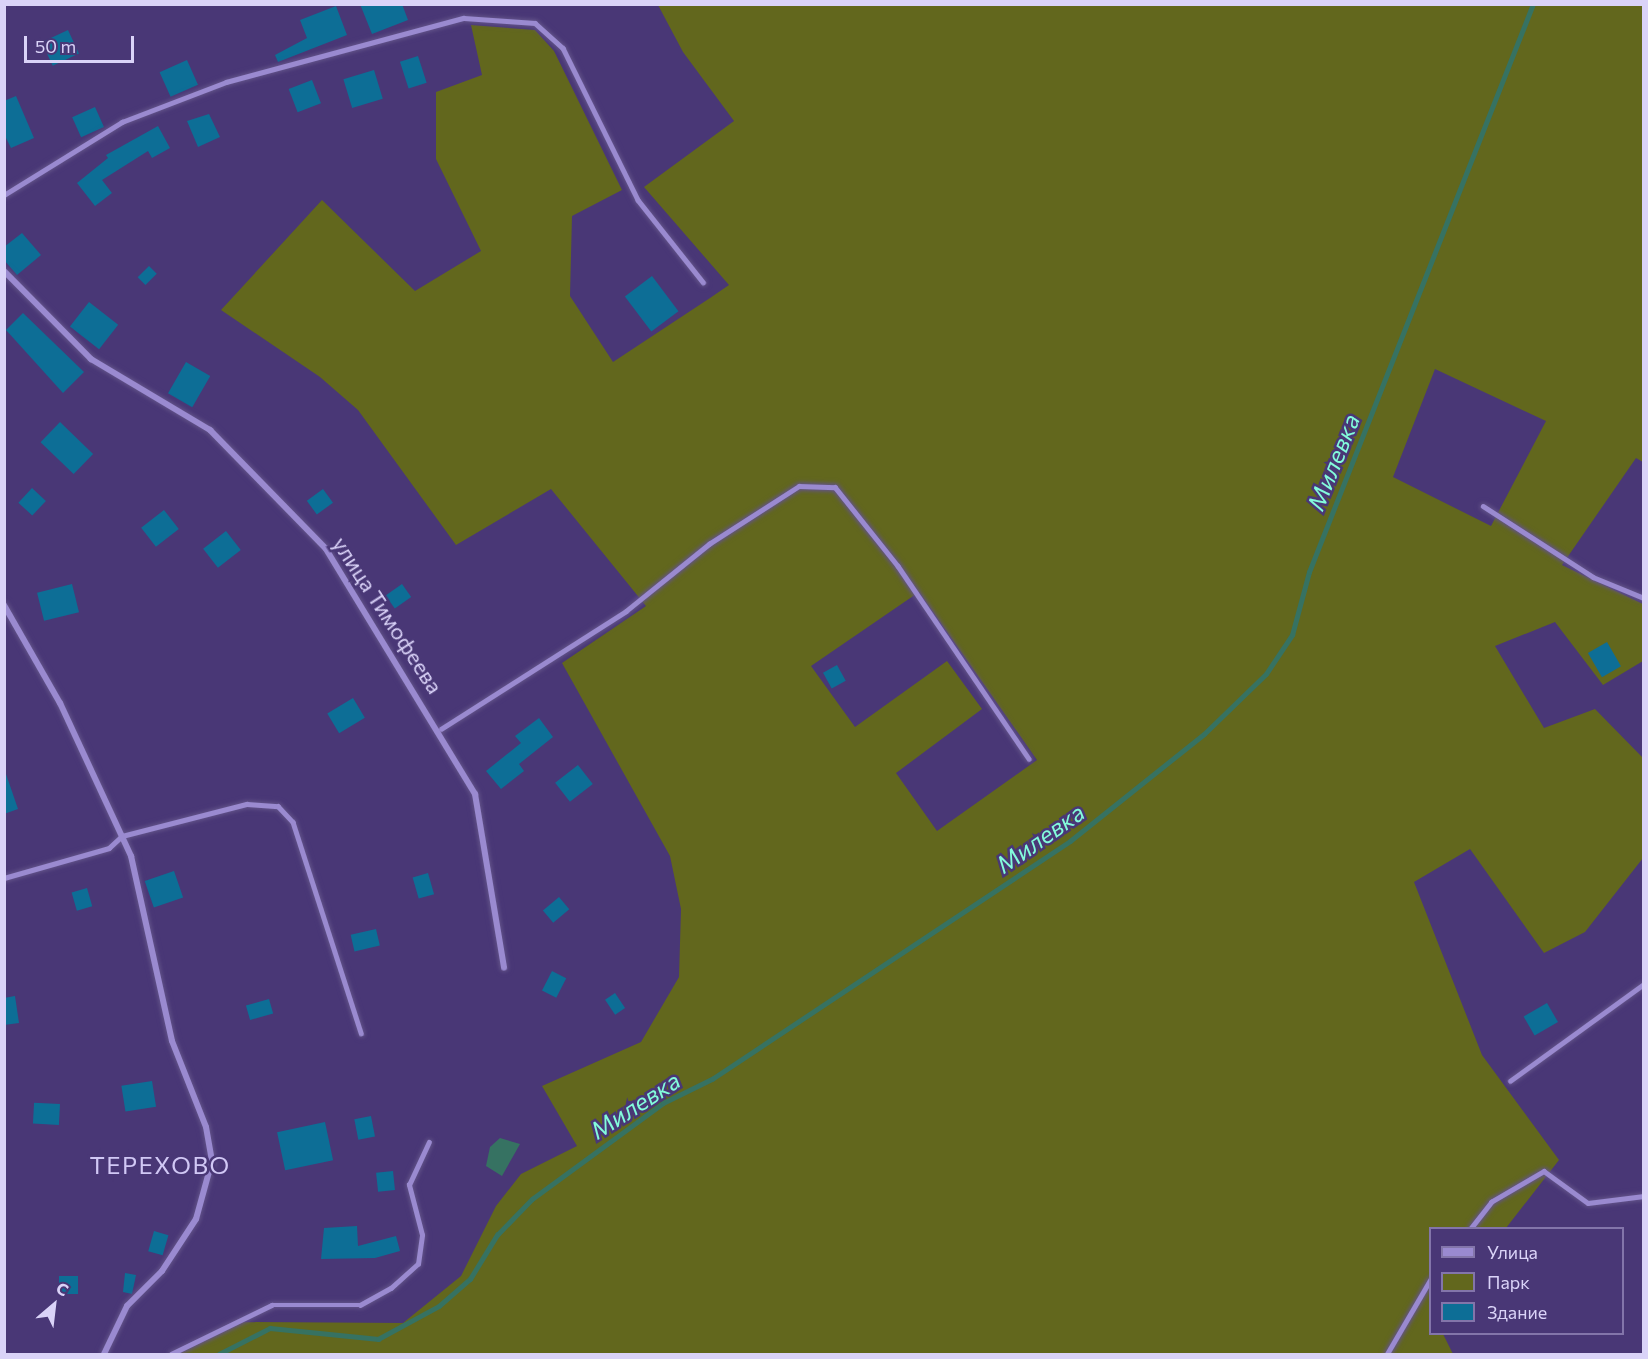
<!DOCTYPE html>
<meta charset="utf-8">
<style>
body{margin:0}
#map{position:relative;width:1648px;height:1359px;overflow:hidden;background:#493776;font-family:Commissioner,sans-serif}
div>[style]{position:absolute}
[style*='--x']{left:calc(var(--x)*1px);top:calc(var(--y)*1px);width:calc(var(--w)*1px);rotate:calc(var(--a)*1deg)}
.green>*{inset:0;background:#62671d}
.water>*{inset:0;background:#367262}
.stream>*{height:4.5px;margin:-2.25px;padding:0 2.25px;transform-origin:2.25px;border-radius:2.25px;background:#367262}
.building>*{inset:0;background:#0d6e96;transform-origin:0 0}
.roads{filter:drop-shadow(0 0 2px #625389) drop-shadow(0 0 2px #625389)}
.service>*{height:4.5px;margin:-2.25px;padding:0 2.25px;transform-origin:2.25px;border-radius:2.25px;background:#9a8ad0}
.minor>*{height:6px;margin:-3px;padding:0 3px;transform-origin:3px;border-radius:3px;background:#9a8ad0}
span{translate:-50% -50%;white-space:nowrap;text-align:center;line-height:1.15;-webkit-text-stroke:5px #493776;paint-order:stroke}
.street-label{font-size:22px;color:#dad3f8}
.water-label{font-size:24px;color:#83fcdb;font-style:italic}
.neighbourhood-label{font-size:24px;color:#d1c8f5;letter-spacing:1.5px}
.frame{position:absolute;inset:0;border:6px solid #dad3f8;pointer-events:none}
.legend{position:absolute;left:1429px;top:1227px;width:195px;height:108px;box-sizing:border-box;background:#493776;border:2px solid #8375aa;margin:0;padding:8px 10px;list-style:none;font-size:18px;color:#dad3f8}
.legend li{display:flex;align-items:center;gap:12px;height:30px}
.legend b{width:30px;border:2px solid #8375aa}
.north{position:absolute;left:24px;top:1275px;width:60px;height:60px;-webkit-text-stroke:4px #493776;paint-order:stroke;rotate:28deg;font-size:16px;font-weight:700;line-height:24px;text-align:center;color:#dad3f8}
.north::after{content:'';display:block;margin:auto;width:21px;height:27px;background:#dad3f8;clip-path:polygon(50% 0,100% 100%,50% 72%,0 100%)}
.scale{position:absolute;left:24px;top:36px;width:110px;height:27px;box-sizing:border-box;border:3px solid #dad3f8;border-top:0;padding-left:8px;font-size:18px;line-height:21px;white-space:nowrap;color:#dad3f8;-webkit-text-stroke:4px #493776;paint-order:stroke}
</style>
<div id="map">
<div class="green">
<i style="clip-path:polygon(evenodd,658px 5px,1643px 5px,1643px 462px,1636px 458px,1562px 565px,1643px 604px,1643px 661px,1603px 685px,1555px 622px,1495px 646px,1544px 728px,1595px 709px,1643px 758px,1643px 858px,1585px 932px,1544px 953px,1470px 849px,1414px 882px,1482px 1055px,1559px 1160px,1506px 1228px,1430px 1228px,1430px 1334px,1443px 1334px,1453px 1354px,179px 1354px,235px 1322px,403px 1323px,461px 1276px,496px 1206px,521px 1174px,577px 1146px,542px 1086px,641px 1042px,679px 977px,681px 909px,670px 856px,562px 663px,646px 606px,551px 489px,456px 545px,358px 410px,320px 377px,221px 310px,322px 200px,415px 291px,481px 251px,436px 159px,436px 92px,482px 75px,471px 25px,535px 30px,554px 51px,622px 190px,572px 216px,570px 296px,613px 362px,710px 298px,729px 285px,644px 187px,734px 121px,683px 52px,658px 5px,1435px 369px,1546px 421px,1491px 526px,1393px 477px,1435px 369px,658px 5px,919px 592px,1037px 760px,937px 831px,896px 773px,982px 709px,947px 661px,855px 727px,811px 666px,919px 592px)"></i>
</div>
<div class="water">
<i style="clip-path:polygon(500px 1138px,520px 1144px,502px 1176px,486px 1166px,490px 1147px)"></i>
</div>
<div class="stream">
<i style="--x:219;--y:1354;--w:57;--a:-27"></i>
<i style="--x:270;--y:1328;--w:109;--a:5.8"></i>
<i style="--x:378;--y:1339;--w:69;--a:-28.4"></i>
<i style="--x:439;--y:1306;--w:41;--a:-41.1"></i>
<i style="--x:470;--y:1279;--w:52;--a:-58.5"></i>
<i style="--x:497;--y:1235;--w:50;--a:-45.8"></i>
<i style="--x:532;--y:1199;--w:162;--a:-36.2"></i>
<i style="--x:663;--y:1103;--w:55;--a:-26.1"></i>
<i style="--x:712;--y:1079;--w:430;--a:-33.6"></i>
<i style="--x:1070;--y:841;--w:171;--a:-38.6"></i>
<i style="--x:1204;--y:734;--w:86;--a:-44.1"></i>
<i style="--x:1266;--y:674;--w:47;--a:-56.3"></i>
<i style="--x:1292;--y:635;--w:65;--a:-74.9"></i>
<i style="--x:1309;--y:572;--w:611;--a:-68.48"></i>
</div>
<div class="building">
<i style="clip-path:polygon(360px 4px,402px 4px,408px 20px,372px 34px)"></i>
<i style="clip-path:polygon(336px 6px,347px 35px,278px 62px,275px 55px,307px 38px,300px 20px)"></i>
<i style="left:68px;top:30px;width:26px;height:29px;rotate:65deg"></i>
<i style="left:418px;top:56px;width:28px;height:19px;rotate:72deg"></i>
<i style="left:187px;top:60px;width:27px;height:30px;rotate:66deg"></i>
<i style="left:374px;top:70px;width:30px;height:32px;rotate:73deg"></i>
<i style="left:312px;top:80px;width:25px;height:25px;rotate:69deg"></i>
<i style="clip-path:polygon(16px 96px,34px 138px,11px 148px,4px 134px,4px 101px)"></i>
<i style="left:95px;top:107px;width:22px;height:25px;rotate:66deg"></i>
<i style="clip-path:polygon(209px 114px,220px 137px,198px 147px,187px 121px)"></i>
<i style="clip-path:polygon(158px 126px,170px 148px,152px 158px,148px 151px,102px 180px,112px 193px,95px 206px,77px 183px,108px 158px,106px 155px)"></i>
<i style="clip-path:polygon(22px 233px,41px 255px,17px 275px,4px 260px,4px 247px)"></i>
<i style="left:149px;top:266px;width:11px;height:16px;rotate:45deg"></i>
<i style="left:652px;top:276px;width:44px;height:34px;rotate:53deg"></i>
<i style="left:89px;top:302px;width:37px;height:31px;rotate:38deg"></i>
<i style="clip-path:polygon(23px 313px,84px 372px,63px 393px,6px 330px)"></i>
<i style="left:186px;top:362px;width:28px;height:36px;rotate:30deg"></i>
<i style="left:60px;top:422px;width:46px;height:28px;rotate:44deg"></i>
<i style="left:32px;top:488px;width:19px;height:20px;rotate:43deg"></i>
<i style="left:323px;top:489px;width:17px;height:20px;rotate:54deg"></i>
<i style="left:164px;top:510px;width:24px;height:29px;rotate:52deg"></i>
<i style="left:226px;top:531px;width:24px;height:29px;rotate:52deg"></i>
<i style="left:72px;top:584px;width:29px;height:36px;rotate:76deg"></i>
<i style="left:402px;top:584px;width:16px;height:20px;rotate:55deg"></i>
<i style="left:1607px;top:642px;width:28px;height:22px;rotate:60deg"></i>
<i style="left:837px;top:665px;width:18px;height:16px;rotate:61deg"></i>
<i style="left:353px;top:698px;width:23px;height:30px;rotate:59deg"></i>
<i style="clip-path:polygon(539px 718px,553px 737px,519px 764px,524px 771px,501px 789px,486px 771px,521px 743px,515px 736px)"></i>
<i style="left:578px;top:765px;width:24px;height:29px;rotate:52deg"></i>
<i style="clip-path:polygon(6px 774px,18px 809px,4px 814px,4px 775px)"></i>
<i style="left:174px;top:871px;width:28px;height:31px;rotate:71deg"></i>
<i style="left:428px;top:873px;width:22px;height:16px;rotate:74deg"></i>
<i style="left:87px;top:888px;width:19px;height:16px;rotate:74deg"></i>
<i style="left:559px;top:897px;width:16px;height:21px;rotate:50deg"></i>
<i style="left:376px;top:929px;width:17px;height:26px;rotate:77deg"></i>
<i style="left:552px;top:971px;width:16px;height:22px;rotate:27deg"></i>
<i style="left:615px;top:993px;width:18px;height:12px;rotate:56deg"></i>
<i style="clip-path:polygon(15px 996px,19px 1023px,4px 1025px,4px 998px)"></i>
<i style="left:269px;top:999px;width:15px;height:24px;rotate:74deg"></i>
<i style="left:1547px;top:1003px;width:22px;height:27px;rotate:60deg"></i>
<i style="left:152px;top:1081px;width:26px;height:31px;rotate:81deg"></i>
<i style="left:60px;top:1104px;width:21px;height:26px;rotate:93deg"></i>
<i style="left:371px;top:1116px;width:21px;height:17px;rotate:79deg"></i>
<i style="left:325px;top:1122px;width:39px;height:49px;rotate:78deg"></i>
<i style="left:393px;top:1171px;width:19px;height:17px;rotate:84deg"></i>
<i style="clip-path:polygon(357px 1226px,358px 1246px,396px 1236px,400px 1251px,375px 1258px,321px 1259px,324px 1228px)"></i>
<i style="left:154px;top:1231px;width:15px;height:21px;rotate:16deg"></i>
<i style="clip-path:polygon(125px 1273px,136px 1275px,132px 1294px,123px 1292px)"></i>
<i style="left:59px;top:1276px;width:19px;height:18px"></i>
</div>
<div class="roads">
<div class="service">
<i style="--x:4;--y:195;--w:139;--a:-31.7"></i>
<i style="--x:122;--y:122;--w:111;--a:-21"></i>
<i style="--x:226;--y:82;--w:246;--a:-15.1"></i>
<i style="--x:464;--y:18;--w:71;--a:4"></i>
<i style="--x:535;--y:23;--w:38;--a:42"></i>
<i style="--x:563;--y:48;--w:169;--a:63.7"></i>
<i style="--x:638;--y:200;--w:105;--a:51.6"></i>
<i style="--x:1483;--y:506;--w:131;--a:32.8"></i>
<i style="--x:1593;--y:577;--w:55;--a:22.4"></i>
<i style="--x:441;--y:729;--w:219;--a:-32.5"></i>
<i style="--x:626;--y:611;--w:107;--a:-38.9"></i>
<i style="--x:709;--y:544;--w:107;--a:-32.8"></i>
<i style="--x:799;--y:486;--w:36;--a:2"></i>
<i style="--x:835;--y:487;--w:101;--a:51.4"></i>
<i style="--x:898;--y:566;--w:233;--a:55.8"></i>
<i style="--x:4;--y:878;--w:109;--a:-15.9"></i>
<i style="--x:109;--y:848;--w:18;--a:-43"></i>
<i style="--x:122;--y:836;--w:129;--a:-14.4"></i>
<i style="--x:247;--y:804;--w:31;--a:4"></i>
<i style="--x:278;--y:806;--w:22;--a:47"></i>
<i style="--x:293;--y:822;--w:222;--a:72.1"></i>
<i style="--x:1510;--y:1081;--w:165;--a:-35.9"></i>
<i style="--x:1471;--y:1228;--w:33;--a:-52"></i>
<i style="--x:1491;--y:1202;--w:61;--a:-30.3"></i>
<i style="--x:1544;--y:1171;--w:54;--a:36"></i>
<i style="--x:1588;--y:1203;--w:56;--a:-7.1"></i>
<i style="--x:171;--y:1354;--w:112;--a:-25.9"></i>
<i style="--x:272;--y:1305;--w:88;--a:0"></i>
<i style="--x:360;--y:1305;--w:35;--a:-29"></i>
<i style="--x:391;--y:1288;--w:36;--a:-42"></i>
<i style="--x:418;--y:1264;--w:29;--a:-82"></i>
<i style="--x:422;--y:1235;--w:52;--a:-104.6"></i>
<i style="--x:409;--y:1185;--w:47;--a:-65.1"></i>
<i style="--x:1387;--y:1354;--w:86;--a:-59.8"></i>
</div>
<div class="minor">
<i style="--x:4;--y:271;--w:124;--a:45.3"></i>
<i style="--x:91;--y:359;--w:139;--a:30.8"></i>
<i style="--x:210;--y:430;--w:166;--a:45.7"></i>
<i style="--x:326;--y:549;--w:287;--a:58.7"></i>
<i style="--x:475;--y:794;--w:176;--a:80.5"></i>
<i style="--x:4;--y:605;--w:113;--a:60.3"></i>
<i style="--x:60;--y:703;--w:169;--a:65.1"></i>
<i style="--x:131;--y:856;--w:189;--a:77.5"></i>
<i style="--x:172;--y:1041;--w:92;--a:68.4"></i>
<i style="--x:206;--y:1127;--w:35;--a:80"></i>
<i style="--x:212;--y:1161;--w:60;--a:105.4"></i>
<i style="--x:196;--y:1219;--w:62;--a:123.2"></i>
<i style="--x:162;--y:1271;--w:49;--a:135"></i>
<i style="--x:127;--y:1306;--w:53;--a:115.6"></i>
</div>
</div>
<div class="street-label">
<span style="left:388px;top:615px;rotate:57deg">улица Тимофеева</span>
</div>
<div class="water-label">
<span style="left:1333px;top:462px;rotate:-68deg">Милевка</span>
<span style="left:1040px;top:838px;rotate:-35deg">Милевка</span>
<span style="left:635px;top:1105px;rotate:-33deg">Милевка</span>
</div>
<div class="neighbourhood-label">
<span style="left:160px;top:1165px">ТЕРЕХОВО</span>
</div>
<div class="frame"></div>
<ul class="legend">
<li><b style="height:8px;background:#9a8ad0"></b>Улица</li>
<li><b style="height:16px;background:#62671d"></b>Парк</li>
<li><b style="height:16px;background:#0d6e96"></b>Здание</li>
</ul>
<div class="north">С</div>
<div class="scale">50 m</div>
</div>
